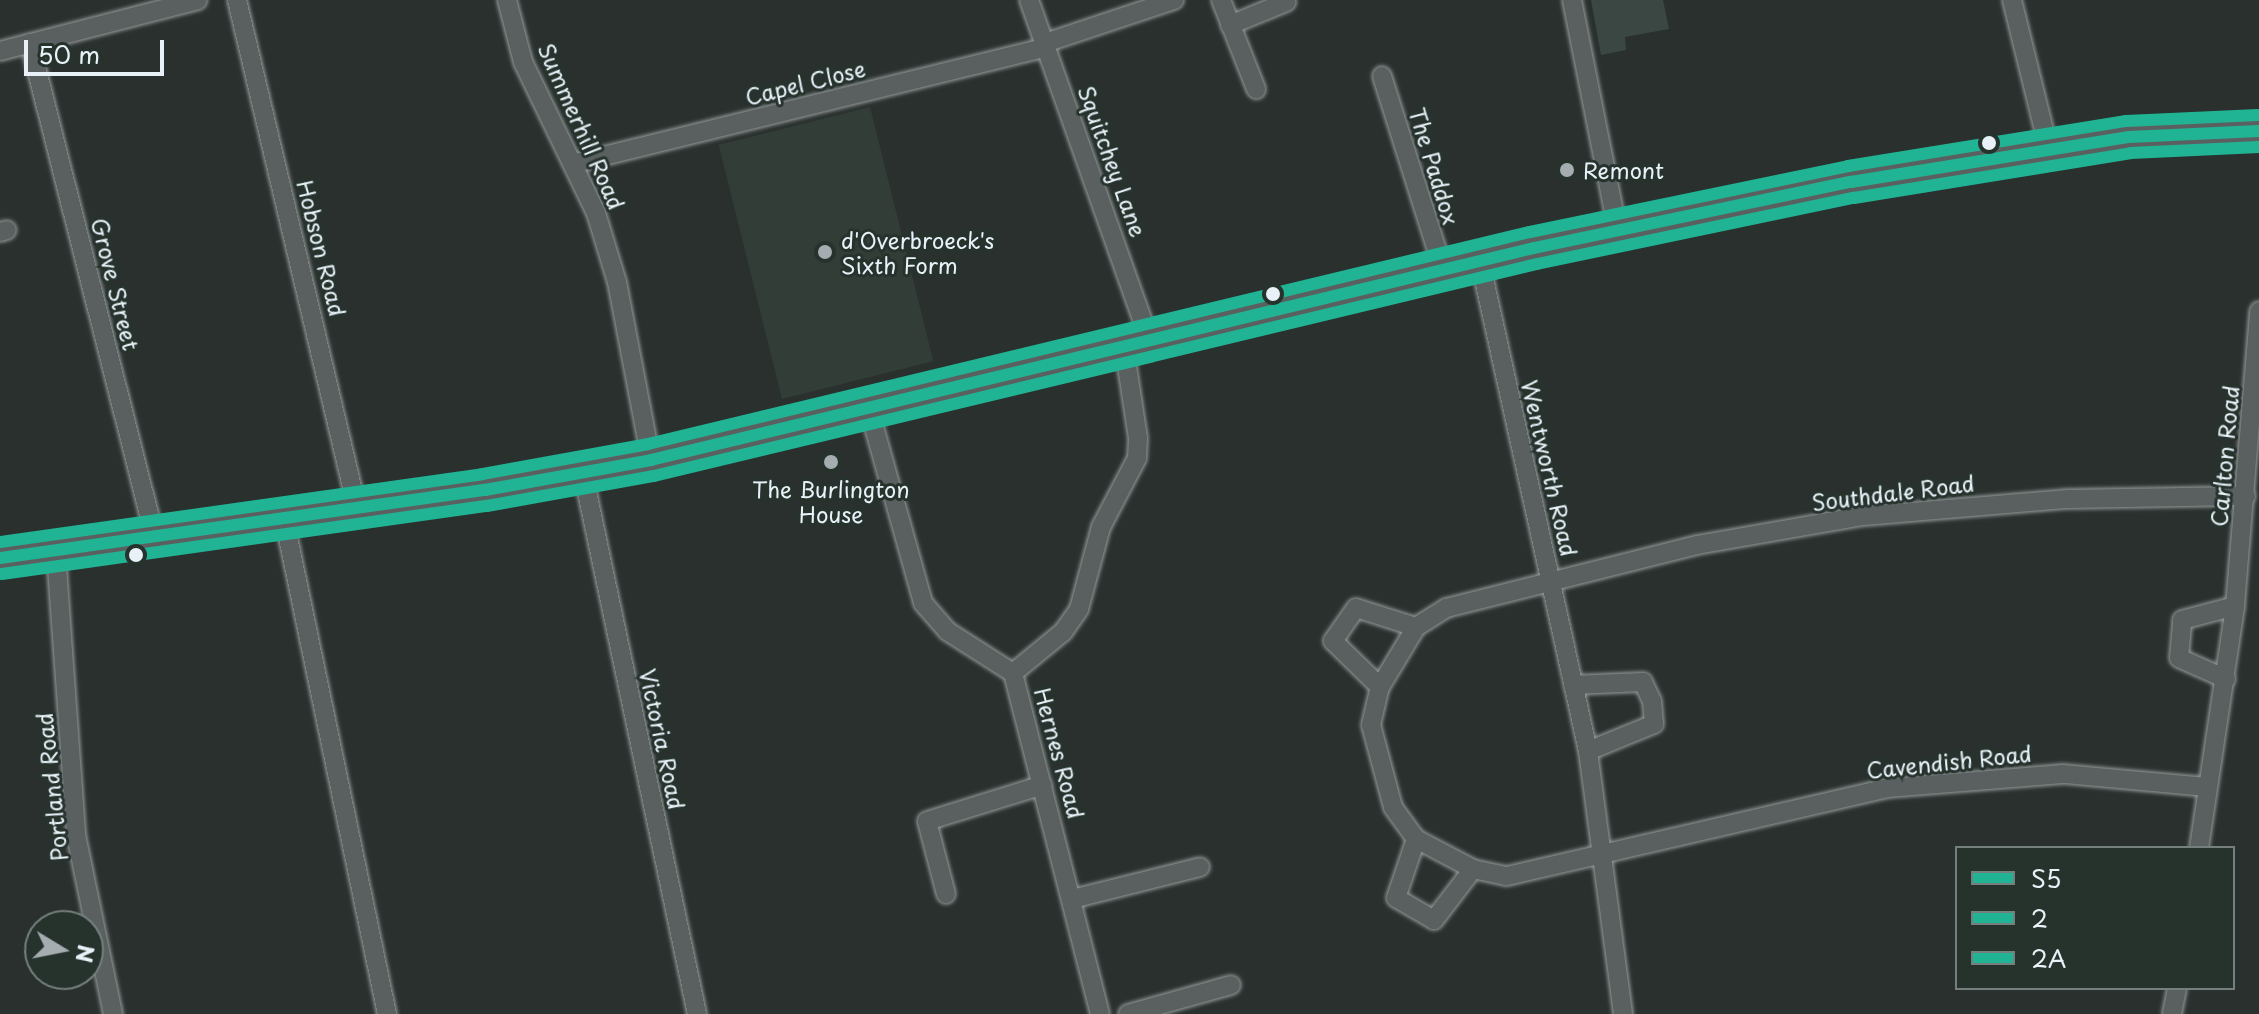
<!DOCTYPE html>
<style>
body{margin:0}
#map{position:relative;width:2259px;height:1014px;overflow:hidden;background:#29302d;font-family:"Playpen Sans",sans-serif}
div>[style]{position:absolute}
[style*='--x']{left:calc(var(--x)*1px);top:calc(var(--y)*1px);width:calc(var(--w)*1px);rotate:calc(var(--a)*1deg)}
.built>*{inset:0;background:#323d38;transform-origin:0 0}
.green>*{inset:0;background:#3b4743}
.roads{filter:drop-shadow(0 0 2px #959a9a) drop-shadow(0 0 2px #959a9a)}
.minor>*{height:18px;margin:-9px;padding:0 9px;transform-origin:9px;border-radius:9px;background:#5a6060}
.primary>*{height:30px;margin:-15px;padding:0 15px;transform-origin:15px;border-radius:15px;background:#5a6060}
.bus-1>*{height:12px;margin:-6px;padding:0 6px;transform-origin:6px;border-radius:6px;background:#20b494}
.bus-2>*{height:12px;margin:-6px;padding:0 6px;transform-origin:6px;border-radius:6px;background:#20b494}
.bus-3>*{height:12px;margin:-6px;padding:0 6px;transform-origin:6px;border-radius:6px;background:#20b494}
.dots>*{width:22px;height:22px;translate:-50% -50%;box-sizing:border-box;border:4px solid #26332d;border-radius:50%}
span{translate:-50% -50%;white-space:nowrap;text-align:center;line-height:1.15;-webkit-text-stroke:6px #26332d;paint-order:stroke}
.street-label{font-size:22px;color:#e8f1f8}
.poi-label{font-size:22px;color:#e8f1f8}
.left{translate:0 -50%;text-align:left}
.legend{position:absolute;left:1955px;top:846px;width:280px;height:144px;box-sizing:border-box;background:#26332d;border:2px solid #747f7e;margin:0;padding:10px 14px;list-style:none;font-size:24px;color:#e8f1f8}
.legend li{display:flex;align-items:center;gap:16px;height:40px}
.legend b{width:40px;border:2px solid #747f7e}
.north{position:absolute;left:24px;top:910px;width:80px;height:80px;box-sizing:border-box;background:#26332d;border:2px solid #747f7e;border-radius:50%;rotate:100deg;font-size:22px;font-weight:700;line-height:32px;text-align:center;color:#e8f1f8}
.north::after{content:'';display:block;margin:auto;width:28px;height:36px;background:#a5adb1;clip-path:polygon(50% 0,100% 100%,50% 72%,0 100%)}
.scale{position:absolute;left:24px;top:40px;width:140px;height:36px;box-sizing:border-box;border:4px solid #e8f1f8;border-top:0;padding-left:10px;font-size:24px;line-height:28px;white-space:nowrap;color:#e8f1f8;-webkit-text-stroke:6px #26332d;paint-order:stroke}
</style>
<div id="map">
<div class="built">
<i style="left:870px;top:107px;width:262px;height:156px;rotate:76deg"></i>
</div>
<div class="green">
<i style="clip-path:polygon(1591px 0,1663px 0,1669px 29px,1625px 37px,1626px 50px,1601px 55px)"></i>
</div>
<div class="roads">
<div class="minor">
<i style="--x:237;--y:0;--w:522;--a:76.71"></i>
<i style="--x:507;--y:0;--w:64;--a:75.5"></i>
<i style="--x:523;--y:62;--w:168;--a:64.2"></i>
<i style="--x:596;--y:213;--w:72;--a:73.1"></i>
<i style="--x:617;--y:282;--w:181;--a:79.2"></i>
<i style="--x:1029;--y:0;--w:360;--a:70.5"></i>
<i style="--x:1221;--y:0;--w:96;--a:68.5"></i>
<i style="--x:1572;--y:0;--w:237;--a:78.8"></i>
<i style="--x:2012;--y:0;--w:151;--a:76.2"></i>
<i style="--x:1230;--y:25;--w:61;--a:-22.3"></i>
<i style="--x:30;--y:43;--w:511;--a:75.83"></i>
<i style="--x:1045;--y:43;--w:136;--a:-18.4"></i>
<i style="--x:0;--y:51;--w:204;--a:-14.4"></i>
<i style="--x:1382;--y:76;--w:203;--a:72.5"></i>
<i style="--x:575;--y:163;--w:485;--a:-13.8"></i>
<i style="--x:0;--y:232;--w:7;--a:-16"></i>
<i style="--x:1480;--y:261;--w:502;--a:77.57"></i>
<i style="--x:1588;--y:751;--w:265;--a:82.4"></i>
<i style="--x:869;--y:409;--w:201;--a:74.4"></i>
<i style="--x:923;--y:603;--w:37;--a:49"></i>
<i style="--x:947;--y:631;--w:78;--a:32.5"></i>
<i style="--x:1013;--y:673;--w:352;--a:75.7"></i>
<i style="--x:583;--y:473;--w:553;--a:78.1"></i>
<i style="--x:284;--y:518;--w:507;--a:78.27"></i>
<i style="--x:56;--y:553;--w:283;--a:85.9"></i>
<i style="--x:76;--y:835;--w:183;--a:78.3"></i>
<i style="--x:1013;--y:673;--w:65;--a:-39.4"></i>
<i style="--x:1063;--y:632;--w:28;--a:-55"></i>
<i style="--x:1079;--y:609;--w:85;--a:-75"></i>
<i style="--x:1101;--y:527;--w:78;--a:-62.4"></i>
<i style="--x:1137;--y:458;--w:20;--a:-87"></i>
<i style="--x:1138;--y:438;--w:92;--a:-98.7"></i>
<i style="--x:2226;--y:679;--w:51;--a:-155.9"></i>
<i style="--x:2179;--y:658;--w:38;--a:-85"></i>
<i style="--x:2182;--y:620;--w:55;--a:-14.8"></i>
<i style="--x:1573;--y:685;--w:70;--a:-2.5"></i>
<i style="--x:1643;--y:682;--w:21;--a:65"></i>
<i style="--x:1652;--y:701;--w:23;--a:85"></i>
<i style="--x:1654;--y:724;--w:71;--a:157.8"></i>
<i style="--x:1380;--y:687;--w:66;--a:-135.6"></i>
<i style="--x:1333;--y:641;--w:40;--a:-55.1"></i>
<i style="--x:1356;--y:608;--w:63;--a:17.6"></i>
<i style="--x:2207;--y:787;--w:145;--a:-174.8"></i>
<i style="--x:2063;--y:774;--w:176;--a:175.4"></i>
<i style="--x:1888;--y:788;--w:392;--a:167"></i>
<i style="--x:1506;--y:876;--w:34;--a:-168"></i>
<i style="--x:1473;--y:869;--w:64;--a:-152.2"></i>
<i style="--x:1416;--y:839;--w:39;--a:-126"></i>
<i style="--x:1393;--y:807;--w:85;--a:-105"></i>
<i style="--x:1371;--y:725;--w:39;--a:-77"></i>
<i style="--x:1380;--y:687;--w:70;--a:-59"></i>
<i style="--x:1416;--y:627;--w:36;--a:-32"></i>
<i style="--x:1446;--y:608;--w:259;--a:-14.1"></i>
<i style="--x:1697;--y:545;--w:169;--a:-9.9"></i>
<i style="--x:1864;--y:516;--w:205;--a:-4.8"></i>
<i style="--x:2068;--y:499;--w:178;--a:-1"></i>
<i style="--x:1416;--y:839;--w:62;--a:108.7"></i>
<i style="--x:1396;--y:898;--w:44;--a:30.1"></i>
<i style="--x:1434;--y:920;--w:64;--a:-52.6"></i>
<i style="--x:2199;--y:848;--w:245;--a:-81.5"></i>
<i style="--x:2235;--y:606;--w:296;--a:-85.3"></i>
<i style="--x:946;--y:894;--w:75;--a:-104.6"></i>
<i style="--x:927;--y:821;--w:121;--a:-17.2"></i>
<i style="--x:1072;--y:899;--w:132;--a:-14"></i>
<i style="--x:1128;--y:1014;--w:107;--a:-15.7"></i>
<i style="--x:2172;--y:1014;--w:26;--a:-79"></i>
</div>
<div class="primary">
<i style="--x:0;--y:558;--w:490;--a:-8"></i>
<i style="--x:485;--y:490;--w:169;--a:-10.2"></i>
<i style="--x:651;--y:460;--w:908;--a:-13.5"></i>
<i style="--x:1534;--y:248;--w:324;--a:-11.8"></i>
<i style="--x:1851;--y:182;--w:282;--a:-9.2"></i>
<i style="--x:2129;--y:137;--w:130;--a:-2.6"></i>
</div>
</div>
<div class="bus-1">
<i style="--x:0;--y:558;--w:490;--a:-8"></i>
<i style="--x:485;--y:490;--w:169;--a:-10.2"></i>
<i style="--x:651;--y:460;--w:908;--a:-13.5"></i>
<i style="--x:1534;--y:248;--w:324;--a:-11.8"></i>
<i style="--x:1851;--y:182;--w:282;--a:-9.2"></i>
<i style="--x:2129;--y:137;--w:130;--a:-2.6"></i>
</div>
<div class="bus-2">
<i style="--x:2;--y:574;--w:490;--a:-8"></i>
<i style="--x:487;--y:506;--w:170;--a:-10.2"></i>
<i style="--x:654;--y:476;--w:908;--a:-13.5"></i>
<i style="--x:1537;--y:264;--w:324;--a:-11.8"></i>
<i style="--x:1854;--y:198;--w:281;--a:-9.2"></i>
<i style="--x:2131;--y:153;--w:128;--a:-2.7"></i>
</div>
<div class="bus-3">
<i style="--x:0;--y:542;--w:487;--a:-8"></i>
<i style="--x:482;--y:474;--w:169;--a:-10.2"></i>
<i style="--x:648;--y:444;--w:907;--a:-13.52"></i>
<i style="--x:1530;--y:232;--w:325;--a:-11.7"></i>
<i style="--x:1848;--y:166;--w:282;--a:-9.2"></i>
<i style="--x:2126;--y:121;--w:132;--a:-2.6"></i>
</div>
<div class="dots">
<i style="left:1989px;top:143px;background:#e8f1f8"></i>
<i style="left:1567px;top:170px;background:#a5adb1"></i>
<i style="left:825px;top:252px;background:#a5adb1"></i>
<i style="left:1273px;top:294px;background:#e8f1f8"></i>
<i style="left:831px;top:462px;background:#a5adb1"></i>
<i style="left:136px;top:555px;background:#e8f1f8"></i>
</div>
<div class="street-label">
<span style="left:805px;top:82px;rotate:-14deg">Capel Close</span>
<span style="left:582px;top:126px;rotate:66deg">Summerhill Road</span>
<span style="left:1113px;top:161px;rotate:70deg">Squitchey Lane</span>
<span style="left:1435px;top:166px;rotate:73deg">The Paddox</span>
<span style="left:322px;top:248px;rotate:76deg">Hobson Road</span>
<span style="left:116px;top:284px;rotate:76deg">Grove Street</span>
<span style="left:2224px;top:456px;rotate:-85deg">Carlton Road</span>
<span style="left:1550px;top:468px;rotate:77deg">Wentworth Road</span>
<span style="left:1893px;top:492px;rotate:-7deg">Southdale Road</span>
<span style="left:663px;top:739px;rotate:78deg">Victoria Road</span>
<span style="left:1060px;top:753px;rotate:75deg">Hernes Road</span>
<span style="left:1949px;top:761px;rotate:-6deg">Cavendish Road</span>
<span style="left:51px;top:787px;rotate:-96deg">Portland Road</span>
</div>
<div class="poi-label">
<span class="left" style="left:1583px;top:170px">Remont</span>
<span class="left" style="left:841px;top:252px">d'Overbroeck's<br>Sixth Form</span>
<span style="left:831px;top:501px">The Burlington<br>House</span>
</div>
<ul class="legend">
<li><b style="height:10px;background:#20b494"></b>S5</li>
<li><b style="height:10px;background:#20b494"></b>2</li>
<li><b style="height:10px;background:#20b494"></b>2A</li>
</ul>
<div class="north">N</div>
<div class="scale">50 m</div>
</div>
